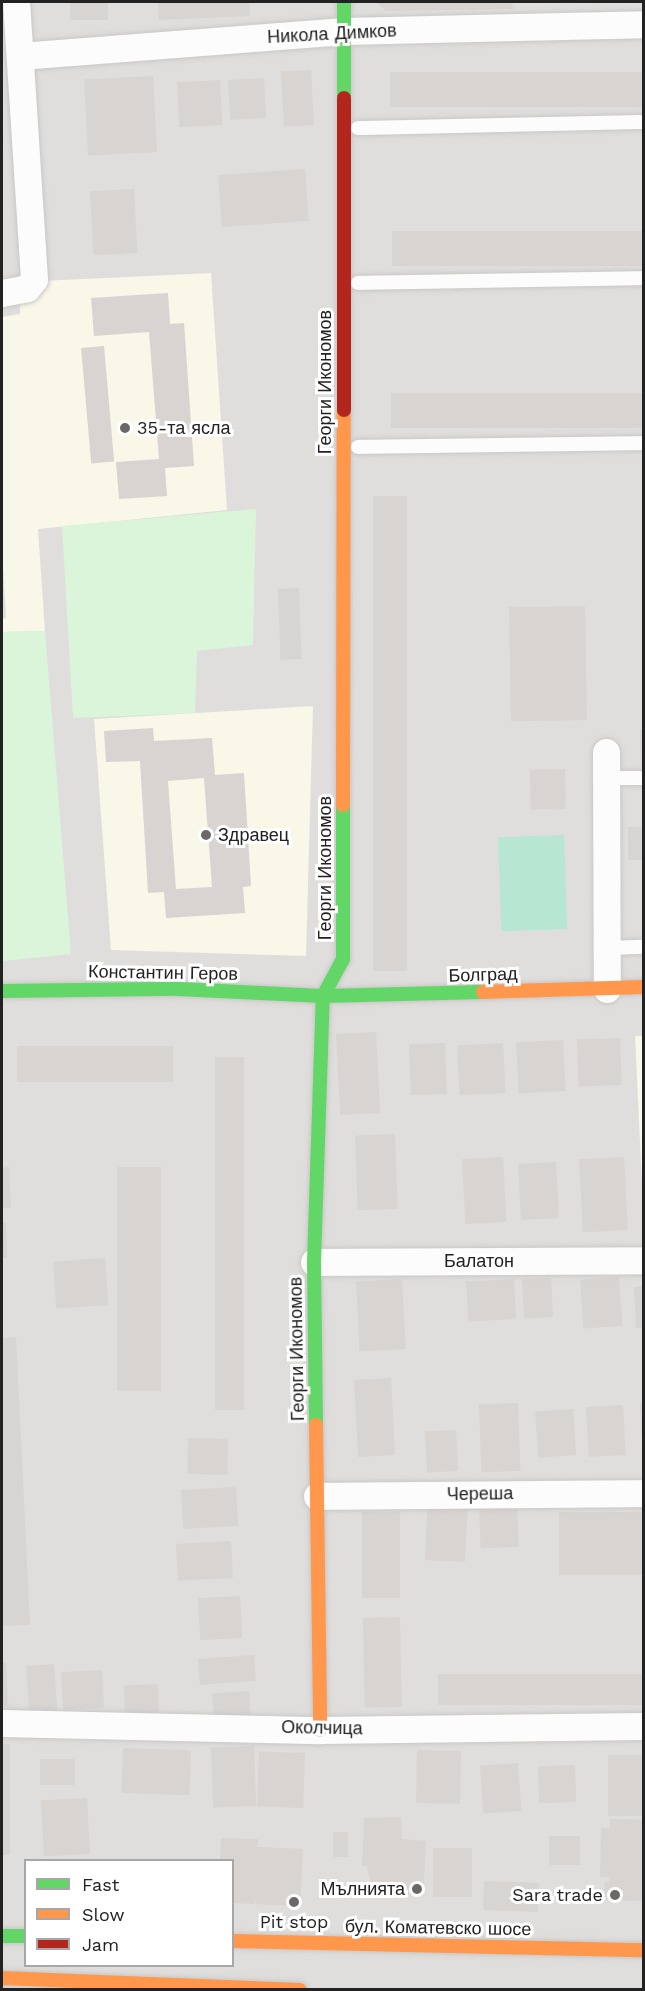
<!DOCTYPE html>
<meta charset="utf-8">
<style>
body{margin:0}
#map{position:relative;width:645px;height:1991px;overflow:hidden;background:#f0eeeb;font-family:"Work Sans",sans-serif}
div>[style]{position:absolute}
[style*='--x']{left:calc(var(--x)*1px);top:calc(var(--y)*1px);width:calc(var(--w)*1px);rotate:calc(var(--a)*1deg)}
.residential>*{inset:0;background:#dfdedc}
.education>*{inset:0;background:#f8f7e8}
.park>*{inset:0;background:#daf5da}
.pitch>*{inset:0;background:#b7e6d2;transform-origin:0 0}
.building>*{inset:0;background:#d7d4d2;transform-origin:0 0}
.roads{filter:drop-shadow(0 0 2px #c9c8c7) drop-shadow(0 0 2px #c9c8c7)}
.lane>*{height:14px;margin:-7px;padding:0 7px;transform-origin:7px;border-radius:7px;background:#fdfcfc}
.street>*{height:27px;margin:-13.5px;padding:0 13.5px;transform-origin:13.5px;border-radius:13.5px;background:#fdfcfc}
.fast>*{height:14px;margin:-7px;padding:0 7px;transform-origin:7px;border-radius:7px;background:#63d668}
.slow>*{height:14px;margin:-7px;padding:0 7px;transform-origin:7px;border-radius:7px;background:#ff974d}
.jam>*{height:14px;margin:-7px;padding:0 7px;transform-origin:7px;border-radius:7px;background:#b3261e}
.dots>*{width:16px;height:16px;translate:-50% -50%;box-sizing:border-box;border:3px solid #fff;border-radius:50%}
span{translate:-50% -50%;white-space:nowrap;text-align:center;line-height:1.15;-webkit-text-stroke:6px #fff;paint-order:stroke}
.street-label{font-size:18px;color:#222}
.poi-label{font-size:18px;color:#222}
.left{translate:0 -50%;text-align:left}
.right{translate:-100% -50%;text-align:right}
.frame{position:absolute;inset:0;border:3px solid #222;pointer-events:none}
.legend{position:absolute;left:24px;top:1859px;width:210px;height:108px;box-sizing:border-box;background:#fff;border:2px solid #a7a7a7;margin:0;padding:8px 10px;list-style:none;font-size:18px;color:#222}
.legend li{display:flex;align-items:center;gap:12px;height:30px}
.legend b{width:30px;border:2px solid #a7a7a7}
</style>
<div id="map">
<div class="residential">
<i style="clip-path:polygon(evenodd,2px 2px,643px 2px,643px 1989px,2px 1990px,2px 2px,26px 1860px,232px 1860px,232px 1966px,26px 1966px,26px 1860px)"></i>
</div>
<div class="education">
<i style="clip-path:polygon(211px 273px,227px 510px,38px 529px,45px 631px,2px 632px,2px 619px,6px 618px,2px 545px,2px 317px,20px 314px,19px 282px)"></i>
<i style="clip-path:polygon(313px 706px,306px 956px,111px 950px,94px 719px)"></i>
<i style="clip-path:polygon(635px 1036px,644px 1036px,643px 1205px)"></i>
</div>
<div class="park">
<i style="clip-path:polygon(256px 509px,253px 645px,197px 651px,195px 713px,73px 718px,62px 526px)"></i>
<i style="clip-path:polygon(45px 631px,71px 954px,2px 961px,2px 632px)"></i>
</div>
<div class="pitch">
<i style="left:564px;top:835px;width:94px;height:66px;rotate:88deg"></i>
</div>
<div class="building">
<i style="left:70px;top:2px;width:38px;height:18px"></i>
<i style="clip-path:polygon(158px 2px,249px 2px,250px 16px,159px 20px)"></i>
<i style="clip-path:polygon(376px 2px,512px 2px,513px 9px,386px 11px)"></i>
<i style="left:311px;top:70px;width:55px;height:30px;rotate:87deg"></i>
<i style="left:644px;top:72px;width:35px;height:254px;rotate:90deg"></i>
<i style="left:153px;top:76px;width:76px;height:69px;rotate:87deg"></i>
<i style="left:264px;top:78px;width:40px;height:36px;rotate:87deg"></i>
<i style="left:220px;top:80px;width:45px;height:43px;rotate:87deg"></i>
<i style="left:305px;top:169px;width:52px;height:87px;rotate:86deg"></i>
<i style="left:134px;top:189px;width:64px;height:44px;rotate:87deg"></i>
<i style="left:644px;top:231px;width:35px;height:252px;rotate:90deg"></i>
<i style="clip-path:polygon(168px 293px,170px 324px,184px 323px,194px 466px,165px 468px,167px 496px,119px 499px,116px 462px,159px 459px,149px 332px,94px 336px,91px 298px)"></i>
<i style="left:104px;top:346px;width:116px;height:23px;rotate:85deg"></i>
<i style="left:644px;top:393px;width:35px;height:253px;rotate:90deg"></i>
<i style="left:373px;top:496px;width:34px;height:475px"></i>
<i style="left:299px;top:588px;width:71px;height:21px;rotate:88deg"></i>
<i style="left:585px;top:606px;width:114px;height:76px;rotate:89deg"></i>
<i style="clip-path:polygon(evenodd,153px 728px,154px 741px,212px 738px,215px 775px,244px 773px,251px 886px,243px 887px,245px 913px,166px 918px,164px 892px,148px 893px,140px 761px,106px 762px,104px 731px,153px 728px,204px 778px,212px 887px,176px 889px,168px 781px,204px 778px)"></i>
<i style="clip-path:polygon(640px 729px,644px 729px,644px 768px,641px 768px)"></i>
<i style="left:565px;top:769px;width:40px;height:35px;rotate:89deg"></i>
<i style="left:644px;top:827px;width:33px;height:16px;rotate:90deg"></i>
<i style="left:376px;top:1032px;width:81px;height:40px;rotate:87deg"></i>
<i style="left:620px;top:1038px;width:47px;height:43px;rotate:88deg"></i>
<i style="left:563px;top:1040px;width:51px;height:47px;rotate:87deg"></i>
<i style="left:445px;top:1043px;width:51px;height:36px;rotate:88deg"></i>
<i style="left:503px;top:1043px;width:50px;height:46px;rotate:87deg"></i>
<i style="left:17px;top:1046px;width:156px;height:36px"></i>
<i style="left:215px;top:1057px;width:29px;height:353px"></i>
<i style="left:395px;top:1134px;width:75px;height:40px;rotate:88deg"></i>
<i style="left:503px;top:1157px;width:65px;height:41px;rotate:87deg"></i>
<i style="left:624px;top:1157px;width:73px;height:45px;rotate:87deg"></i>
<i style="left:556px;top:1162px;width:56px;height:38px;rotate:87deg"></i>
<i style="clip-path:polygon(9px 1167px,11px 1208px,2px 1208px,2px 1168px)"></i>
<i style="left:117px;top:1167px;width:44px;height:224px"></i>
<i style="clip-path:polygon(2px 1223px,6px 1223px,7px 1258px,2px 1258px)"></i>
<i style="left:105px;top:1258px;width:47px;height:52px;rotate:86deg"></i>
<i style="left:619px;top:1277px;width:49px;height:39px;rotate:86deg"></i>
<i style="left:551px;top:1278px;width:39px;height:29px;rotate:87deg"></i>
<i style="left:402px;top:1279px;width:70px;height:46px;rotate:87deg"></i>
<i style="left:514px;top:1279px;width:40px;height:48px;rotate:87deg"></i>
<i style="clip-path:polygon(644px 1286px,644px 1328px,636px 1328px,634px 1287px)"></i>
<i style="clip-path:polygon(16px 1337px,30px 1625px,2px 1626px,2px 1338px)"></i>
<i style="left:391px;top:1378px;width:77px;height:37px;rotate:87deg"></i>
<i style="left:518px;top:1403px;width:68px;height:39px;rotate:88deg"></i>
<i style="clip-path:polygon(640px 1403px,644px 1403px,644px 1444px,642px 1444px)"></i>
<i style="left:623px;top:1405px;width:50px;height:37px;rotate:87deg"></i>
<i style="left:573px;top:1409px;width:46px;height:38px;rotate:86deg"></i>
<i style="left:456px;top:1430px;width:41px;height:31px;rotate:87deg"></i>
<i style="left:188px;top:1438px;width:40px;height:36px;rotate:1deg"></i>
<i style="left:236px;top:1487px;width:39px;height:55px;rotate:87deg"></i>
<i style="left:428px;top:1500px;width:40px;height:60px;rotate:3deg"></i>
<i style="left:517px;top:1501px;width:46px;height:38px;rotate:88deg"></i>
<i style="left:362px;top:1512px;width:38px;height:86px"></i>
<i style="left:644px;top:1512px;width:63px;height:85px;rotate:90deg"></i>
<i style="left:231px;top:1541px;width:37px;height:55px;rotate:87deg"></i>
<i style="left:240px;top:1596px;width:42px;height:42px;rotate:87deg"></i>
<i style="left:400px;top:1617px;width:90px;height:37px;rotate:89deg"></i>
<i style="left:254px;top:1655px;width:26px;height:56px;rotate:86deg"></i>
<i style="clip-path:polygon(2px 1663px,6px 1663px,8px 1706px,2px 1706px)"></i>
<i style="left:54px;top:1664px;width:47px;height:28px;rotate:86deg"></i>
<i style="left:102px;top:1670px;width:38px;height:41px;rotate:87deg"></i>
<i style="left:644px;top:1674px;width:31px;height:206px;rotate:90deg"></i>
<i style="left:158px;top:1684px;width:32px;height:34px;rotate:88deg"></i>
<i style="left:249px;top:1691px;width:28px;height:37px;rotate:86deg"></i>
<i style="left:2px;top:1744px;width:8px;height:111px"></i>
<i style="left:254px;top:1746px;width:60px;height:43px;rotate:88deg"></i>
<i style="left:123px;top:1748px;width:68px;height:45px;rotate:2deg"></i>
<i style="left:417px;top:1750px;width:44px;height:53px;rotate:1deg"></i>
<i style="left:305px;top:1753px;width:55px;height:46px;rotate:92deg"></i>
<i style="left:644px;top:1755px;width:61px;height:36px;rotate:90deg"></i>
<i style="left:40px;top:1759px;width:35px;height:26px"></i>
<i style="left:518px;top:1763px;width:48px;height:38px;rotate:86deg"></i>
<i style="left:575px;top:1765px;width:37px;height:37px;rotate:88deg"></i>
<i style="left:87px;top:1798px;width:56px;height:46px;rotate:87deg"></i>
<i style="clip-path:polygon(401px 1817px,402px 1839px,426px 1841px,423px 1895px,373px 1895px,367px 1866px,362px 1866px,364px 1818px)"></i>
<i style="clip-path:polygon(610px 1819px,644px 1820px,644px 1901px,604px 1900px,605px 1882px,609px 1882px,609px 1877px,600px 1877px,601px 1828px,610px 1828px)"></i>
<i style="left:333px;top:1832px;width:15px;height:25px"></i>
<i style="left:549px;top:1836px;width:31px;height:29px"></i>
<i style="clip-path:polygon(221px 1838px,258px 1839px,257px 1847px,303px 1849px,300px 1906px,256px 1904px,256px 1897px,255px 1904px,232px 1903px,232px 1860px,220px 1860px)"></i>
<i style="left:433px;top:1848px;width:39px;height:49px"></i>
<i style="left:484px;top:1881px;width:55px;height:29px;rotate:2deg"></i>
</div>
<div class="roads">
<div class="lane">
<i style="--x:358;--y:128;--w:286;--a:-1.2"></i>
<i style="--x:358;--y:283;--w:286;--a:-1"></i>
<i style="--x:358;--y:447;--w:286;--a:-0.8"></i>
<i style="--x:606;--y:778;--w:38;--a:0"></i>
<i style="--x:607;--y:948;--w:37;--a:-2"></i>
</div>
<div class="street">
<i style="--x:20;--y:56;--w:325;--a:-4.4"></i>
<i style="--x:344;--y:31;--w:300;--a:-1.3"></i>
<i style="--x:2;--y:293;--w:25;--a:-11"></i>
<i style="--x:27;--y:288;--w:11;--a:-52"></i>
<i style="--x:34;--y:279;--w:278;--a:-93.7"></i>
<i style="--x:606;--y:752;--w:237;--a:89.8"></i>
<i style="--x:314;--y:1262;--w:330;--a:-0.3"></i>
<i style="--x:317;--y:1496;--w:327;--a:-0.5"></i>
<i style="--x:2;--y:1723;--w:318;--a:1.3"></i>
<i style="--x:320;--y:1730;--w:324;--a:-0.7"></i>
</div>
<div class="fast">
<i style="--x:344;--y:98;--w:96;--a:-90"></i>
<i style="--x:2;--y:991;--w:176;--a:-0.7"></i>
<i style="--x:178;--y:989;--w:145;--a:2.8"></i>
<i style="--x:323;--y:996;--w:160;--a:-1.4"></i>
<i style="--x:316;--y:1425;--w:163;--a:-90.7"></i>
<i style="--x:314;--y:1262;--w:266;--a:-88.1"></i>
<i style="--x:323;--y:996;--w:42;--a:-61.6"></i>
<i style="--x:343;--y:959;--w:154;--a:-90"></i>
<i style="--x:2;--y:1936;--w:24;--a:0"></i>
</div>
<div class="slow">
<i style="--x:343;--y:805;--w:395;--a:-89.9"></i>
<i style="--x:483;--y:992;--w:161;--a:-1.8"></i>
<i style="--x:316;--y:1425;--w:305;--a:89.2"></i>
<i style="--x:232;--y:1941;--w:412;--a:1.3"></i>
<i style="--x:2;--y:1978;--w:298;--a:2.3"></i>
</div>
<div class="jam">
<i style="--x:344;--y:410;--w:312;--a:-90"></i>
</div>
</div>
<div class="dots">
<i style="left:125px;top:428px;background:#6a6968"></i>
<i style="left:206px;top:835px;background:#6a6968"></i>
<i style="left:417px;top:1889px;background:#6a6968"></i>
<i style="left:615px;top:1895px;background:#6a6968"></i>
<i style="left:294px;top:1902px;background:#6a6968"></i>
</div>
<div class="street-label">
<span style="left:332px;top:34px;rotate:-3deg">Никола Димков</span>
<span style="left:325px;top:382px;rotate:-90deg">Георги Икономов</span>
<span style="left:325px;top:868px;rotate:-90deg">Георги Икономов</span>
<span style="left:163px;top:973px;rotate:1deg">Константин Геров</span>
<span style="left:483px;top:975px;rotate:-2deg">Болград</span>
<span style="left:479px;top:1261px">Балатон</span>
<span style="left:297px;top:1349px;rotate:-91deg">Георги Икономов</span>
<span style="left:480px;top:1494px;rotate:-1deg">Череша</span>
<span style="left:322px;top:1728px;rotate:1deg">Околчица</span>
<span style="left:438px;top:1928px;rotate:1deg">бул. Коматевско шосе</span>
</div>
<div class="poi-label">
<span class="left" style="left:137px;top:428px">35-та ясла</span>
<span class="left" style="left:218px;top:835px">Здравец</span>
<span class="right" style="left:405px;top:1889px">Мълнията</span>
<span class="right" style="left:603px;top:1895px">Sara trade</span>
<span style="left:294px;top:1922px">Pit stop</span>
</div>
<div class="frame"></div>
<ul class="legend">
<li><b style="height:8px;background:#63d668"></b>Fast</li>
<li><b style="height:8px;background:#ff974d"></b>Slow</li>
<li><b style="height:8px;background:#b3261e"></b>Jam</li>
</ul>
</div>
